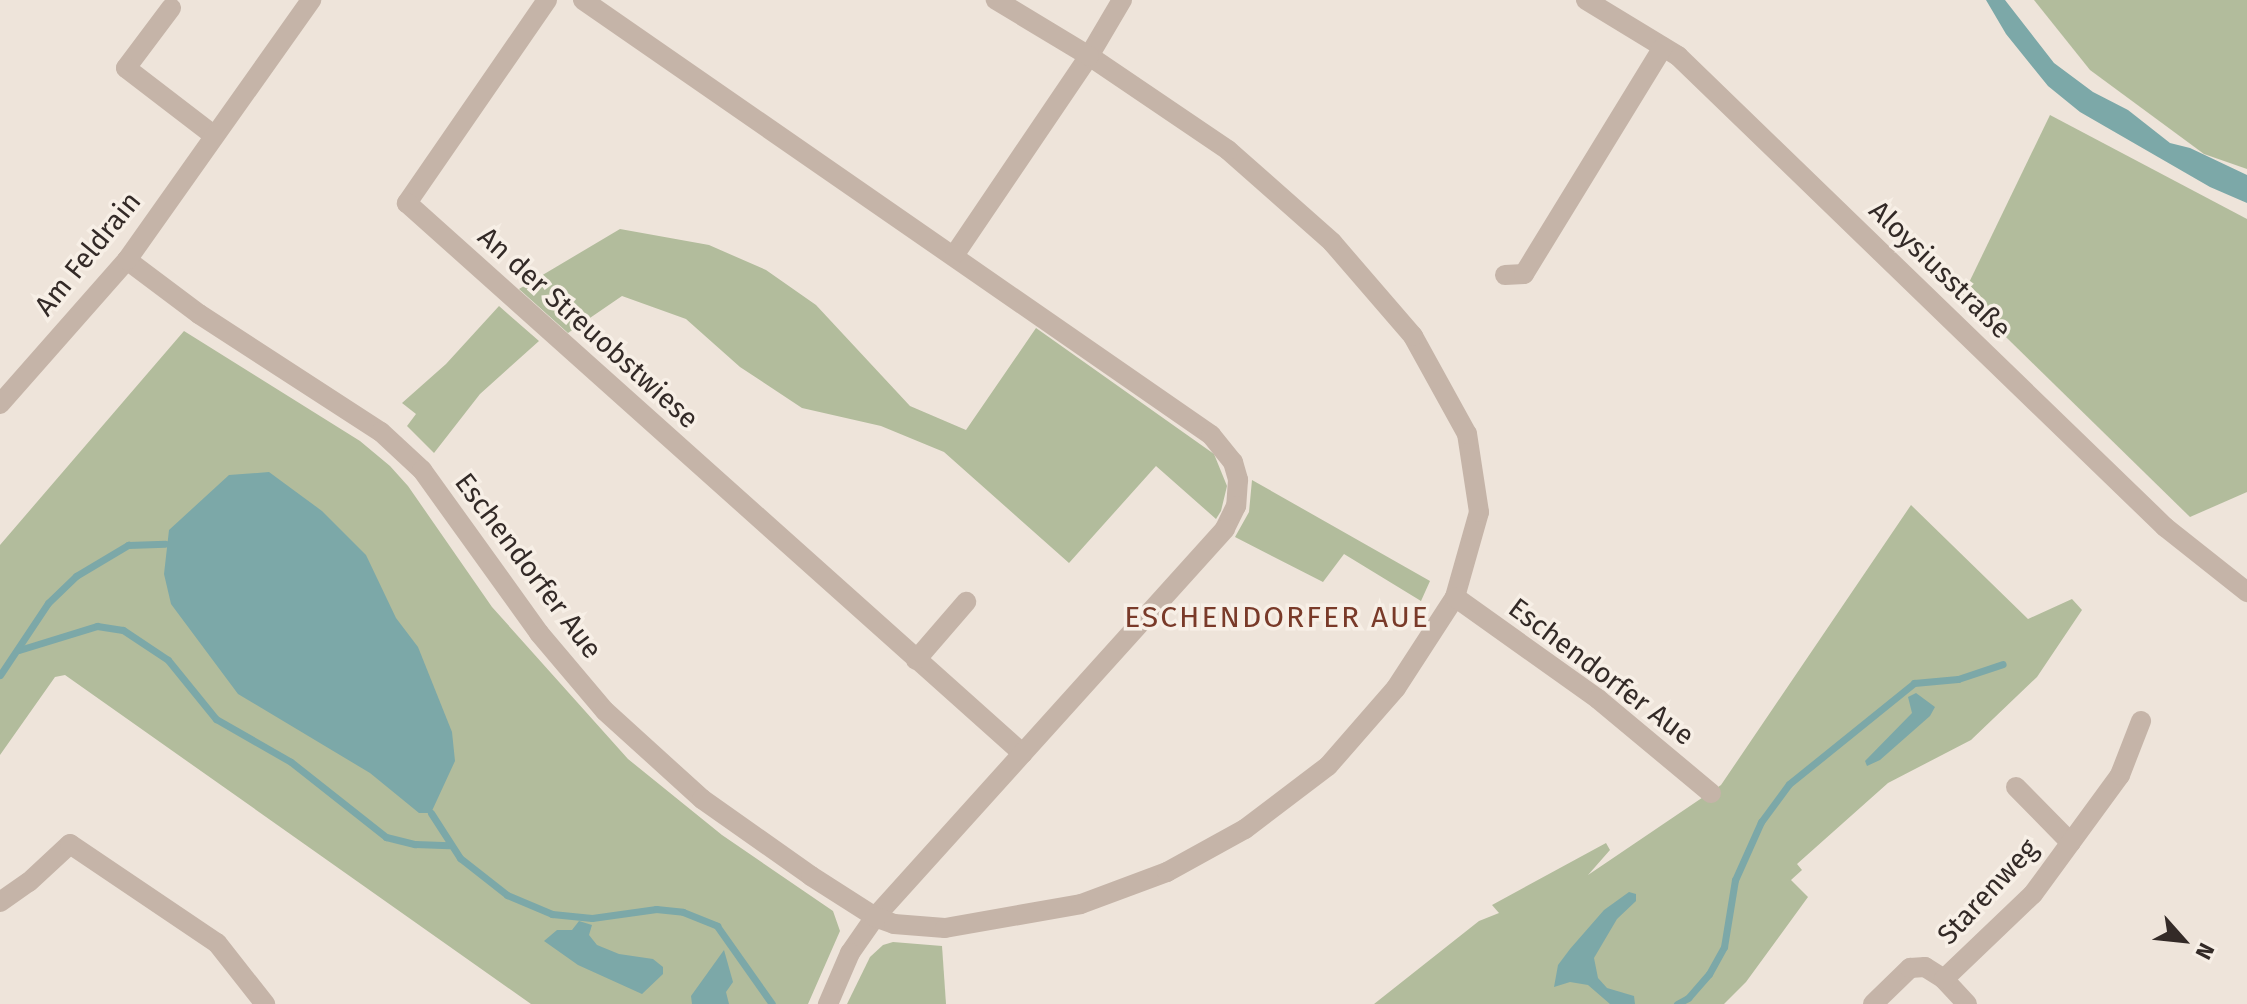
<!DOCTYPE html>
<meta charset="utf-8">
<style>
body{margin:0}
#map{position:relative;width:2247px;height:1004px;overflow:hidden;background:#eee4da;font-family:"Fira Sans",sans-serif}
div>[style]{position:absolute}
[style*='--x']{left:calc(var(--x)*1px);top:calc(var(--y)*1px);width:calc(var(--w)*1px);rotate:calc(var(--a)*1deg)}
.green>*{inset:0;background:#b2bc9c}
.water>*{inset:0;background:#7ca8a8}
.stream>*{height:7px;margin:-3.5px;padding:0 3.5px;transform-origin:3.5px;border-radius:3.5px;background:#7ca8a8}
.minor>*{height:20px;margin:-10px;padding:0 10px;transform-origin:10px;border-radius:10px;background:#c5b4a8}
span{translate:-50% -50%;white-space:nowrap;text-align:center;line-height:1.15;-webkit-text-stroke:7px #f7efe6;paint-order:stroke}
.street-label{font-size:28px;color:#332a27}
.neighbourhood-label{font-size:30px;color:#793a29;letter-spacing:2px}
.north{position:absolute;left:2143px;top:900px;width:80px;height:80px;-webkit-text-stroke:6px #f7efe6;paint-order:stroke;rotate:117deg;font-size:22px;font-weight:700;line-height:32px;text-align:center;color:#332a27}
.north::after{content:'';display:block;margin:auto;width:28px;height:36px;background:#332a27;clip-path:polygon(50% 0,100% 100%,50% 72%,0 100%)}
</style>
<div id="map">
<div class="green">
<i style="clip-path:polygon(2034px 0,2247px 0,2247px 169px,2204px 154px,2090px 70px)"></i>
<i style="clip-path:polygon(2050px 115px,2247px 219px,2247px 492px,2190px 517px,1963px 295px)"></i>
<i style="clip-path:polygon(620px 229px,709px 245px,766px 270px,816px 305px,910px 406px,966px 430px,1036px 328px,1214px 454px,1227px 486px,1221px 511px,1216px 519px,1156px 466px,1069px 563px,944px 452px,881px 426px,802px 408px,740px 367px,686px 319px,622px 296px,568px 333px,519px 289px)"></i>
<i style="clip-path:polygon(499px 306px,539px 341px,480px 394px,434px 453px,407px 426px,416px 414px,402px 403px,446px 364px)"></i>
<i style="clip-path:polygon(184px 331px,360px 441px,390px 466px,408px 486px,492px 607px,628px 759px,722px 835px,833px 911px,840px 931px,808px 1004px,531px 1004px,65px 675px,55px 677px,0 755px,0 545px)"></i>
<i style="clip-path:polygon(1252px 480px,1430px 581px,1421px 601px,1344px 554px,1323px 582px,1235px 537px,1249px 512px)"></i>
<i style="clip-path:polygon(1911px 505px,2028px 619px,2072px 599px,2082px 610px,2037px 677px,1971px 740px,1888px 783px,1797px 864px,1802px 870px,1791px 880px,1808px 897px,1746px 982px,1724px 1004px,1374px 1004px,1479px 921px,1499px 913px,1492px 905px,1606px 843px,1610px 850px,1588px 875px,1721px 785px)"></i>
<i style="clip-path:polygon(893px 942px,942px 946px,946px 1004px,847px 1004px,870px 957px,883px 945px)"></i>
</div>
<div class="water">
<i style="clip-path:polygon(1986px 0,2005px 0,2054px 63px,2093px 92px,2128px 110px,2170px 143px,2190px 148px,2247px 175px,2247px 203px,2210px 187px,2080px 112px,2048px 86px,2006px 34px)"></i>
<i style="clip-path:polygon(269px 472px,322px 511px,366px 555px,396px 618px,418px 647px,452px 732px,455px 761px,431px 813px,419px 813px,370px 773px,238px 694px,171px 604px,164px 574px,169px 530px,229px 475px)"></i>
<i style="clip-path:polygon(1916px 693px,1935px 707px,1930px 716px,1880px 760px,1867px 766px,1865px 761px,1912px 713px,1908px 697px)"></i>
<i style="clip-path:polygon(1629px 892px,1636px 894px,1636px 901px,1617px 919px,1594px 958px,1598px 978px,1607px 988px,1634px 996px,1635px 1004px,1610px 1004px,1588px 985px,1570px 982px,1554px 987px,1558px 965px,1570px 949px,1604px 910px)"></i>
<i style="clip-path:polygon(579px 921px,592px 925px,589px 935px,597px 945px,619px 954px,653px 959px,663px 967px,663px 974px,642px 994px,578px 965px,544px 941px,557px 930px,572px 930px)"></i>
<i style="clip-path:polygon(724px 950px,733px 982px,726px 992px,729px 1004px,692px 1004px,691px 996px)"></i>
</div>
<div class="stream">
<i style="--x:19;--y:650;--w:82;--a:-17.1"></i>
<i style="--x:97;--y:626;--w:26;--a:9"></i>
<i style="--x:123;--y:630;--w:54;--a:33.7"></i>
<i style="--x:168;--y:660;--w:76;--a:50.9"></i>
<i style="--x:216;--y:719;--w:86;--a:29.8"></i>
<i style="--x:291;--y:762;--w:121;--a:38.3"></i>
<i style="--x:386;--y:837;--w:30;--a:14"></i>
<i style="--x:415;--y:844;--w:34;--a:2"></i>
<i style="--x:0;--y:675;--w:87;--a:-56.3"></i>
<i style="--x:48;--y:603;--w:39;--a:-44"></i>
<i style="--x:76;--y:576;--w:61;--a:-30.8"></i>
<i style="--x:128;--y:545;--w:37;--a:-2"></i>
<i style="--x:431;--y:813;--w:54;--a:57.2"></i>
<i style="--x:460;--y:858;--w:60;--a:38.2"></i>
<i style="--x:507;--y:895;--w:49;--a:22.9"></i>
<i style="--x:552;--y:914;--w:40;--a:5.7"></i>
<i style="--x:592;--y:918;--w:65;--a:-8"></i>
<i style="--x:656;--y:909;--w:27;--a:6"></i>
<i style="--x:683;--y:912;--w:37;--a:22"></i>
<i style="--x:717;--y:926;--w:95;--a:54.8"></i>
<i style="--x:1677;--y:1004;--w:13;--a:-29"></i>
<i style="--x:1688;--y:998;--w:32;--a:-49"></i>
<i style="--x:1709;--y:974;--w:31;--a:-61"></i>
<i style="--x:1724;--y:947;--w:68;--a:-80.7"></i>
<i style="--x:1735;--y:880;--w:64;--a:-65.9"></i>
<i style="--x:1761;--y:822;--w:47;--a:-53.6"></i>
<i style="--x:1789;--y:784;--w:161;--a:-38.9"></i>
<i style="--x:1914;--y:683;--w:44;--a:-5.2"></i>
<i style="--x:1958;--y:679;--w:47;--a:-18.4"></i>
</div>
<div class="minor">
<i style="--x:547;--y:0;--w:247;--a:124.6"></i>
<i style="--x:407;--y:203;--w:826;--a:41.81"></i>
<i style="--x:583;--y:0;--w:764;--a:34.71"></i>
<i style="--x:1211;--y:435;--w:35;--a:51"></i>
<i style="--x:1233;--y:462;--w:19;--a:74"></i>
<i style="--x:1238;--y:480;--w:26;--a:94"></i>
<i style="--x:1236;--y:506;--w:25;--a:116"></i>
<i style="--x:1225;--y:529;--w:523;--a:132.05"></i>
<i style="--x:875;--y:917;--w:44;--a:124.8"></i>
<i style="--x:850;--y:953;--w:56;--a:113.3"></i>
<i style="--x:1586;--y:0;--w:108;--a:31.3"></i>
<i style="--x:1678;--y:56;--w:678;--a:44.04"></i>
<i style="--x:2165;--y:527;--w:105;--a:38.4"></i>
<i style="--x:171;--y:8;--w:75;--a:126.9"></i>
<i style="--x:126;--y:68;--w:108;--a:37.5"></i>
<i style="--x:955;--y:254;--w:239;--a:-55.9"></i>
<i style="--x:1089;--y:56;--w:65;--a:-59.5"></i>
<i style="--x:127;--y:260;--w:90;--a:36.9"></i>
<i style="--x:199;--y:314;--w:217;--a:33"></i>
<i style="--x:381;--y:432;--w:56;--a:42.8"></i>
<i style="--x:422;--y:470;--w:201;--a:54.3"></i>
<i style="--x:539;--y:633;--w:102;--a:49.8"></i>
<i style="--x:605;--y:711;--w:131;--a:42.2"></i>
<i style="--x:702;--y:799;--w:133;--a:35.2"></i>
<i style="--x:811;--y:876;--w:76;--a:32.6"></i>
<i style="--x:875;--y:917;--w:20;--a:20"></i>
<i style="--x:894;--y:924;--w:51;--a:4.5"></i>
<i style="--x:945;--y:928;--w:138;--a:-10"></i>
<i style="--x:1081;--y:904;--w:92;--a:-20.4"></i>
<i style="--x:1167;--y:872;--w:89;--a:-28.9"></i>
<i style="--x:1245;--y:829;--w:104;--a:-37.2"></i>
<i style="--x:1328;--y:766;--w:103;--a:-48.9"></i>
<i style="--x:1396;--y:688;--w:108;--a:-57"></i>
<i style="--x:1455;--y:597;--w:88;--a:-74.2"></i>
<i style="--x:1479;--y:512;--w:79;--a:-98.7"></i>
<i style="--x:1467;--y:434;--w:112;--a:-118.9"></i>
<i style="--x:1413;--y:336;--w:124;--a:-130.8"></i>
<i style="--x:1332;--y:242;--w:139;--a:-138.5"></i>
<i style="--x:1228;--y:150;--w:168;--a:-145.9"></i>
<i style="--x:1089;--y:56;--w:109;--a:-148.9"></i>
<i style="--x:1505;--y:275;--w:19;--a:-3"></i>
<i style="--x:1524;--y:274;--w:266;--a:-58.5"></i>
<i style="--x:0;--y:404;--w:192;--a:-48.6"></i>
<i style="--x:127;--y:260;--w:319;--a:-54.7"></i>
<i style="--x:1455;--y:597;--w:176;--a:35.5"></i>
<i style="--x:1598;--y:699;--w:147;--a:39.8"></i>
<i style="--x:916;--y:660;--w:77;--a:-49.2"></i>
<i style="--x:2016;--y:787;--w:78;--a:45.5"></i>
<i style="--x:0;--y:902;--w:35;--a:-35"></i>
<i style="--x:29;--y:882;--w:56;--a:-42.8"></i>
<i style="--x:70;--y:844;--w:177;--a:34"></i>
<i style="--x:217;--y:943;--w:78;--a:51.8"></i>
<i style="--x:1873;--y:1004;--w:52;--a:-44.2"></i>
<i style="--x:1910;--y:968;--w:15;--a:-4"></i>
<i style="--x:1925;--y:967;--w:22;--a:32"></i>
<i style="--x:1967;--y:1004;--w:34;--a:-133"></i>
<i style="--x:1944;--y:979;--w:123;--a:-43.7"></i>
<i style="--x:2033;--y:894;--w:147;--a:-53.8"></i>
<i style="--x:2120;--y:775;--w:58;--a:-68.7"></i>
</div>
<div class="street-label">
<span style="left:88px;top:254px;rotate:-51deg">Am Feldrain</span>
<span style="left:1940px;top:270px;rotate:44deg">Aloysiusstraße</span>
<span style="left:588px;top:328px;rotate:42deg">An der Streuobstwiese</span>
<span style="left:528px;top:566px;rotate:53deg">Eschendorfer Aue</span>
<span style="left:1601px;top:672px;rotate:37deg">Eschendorfer Aue</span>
<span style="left:1988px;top:892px;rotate:-47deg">Starenweg</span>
</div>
<div class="neighbourhood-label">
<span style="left:1277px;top:617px">ESCHENDORFER AUE</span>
</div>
<div class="north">N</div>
</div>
